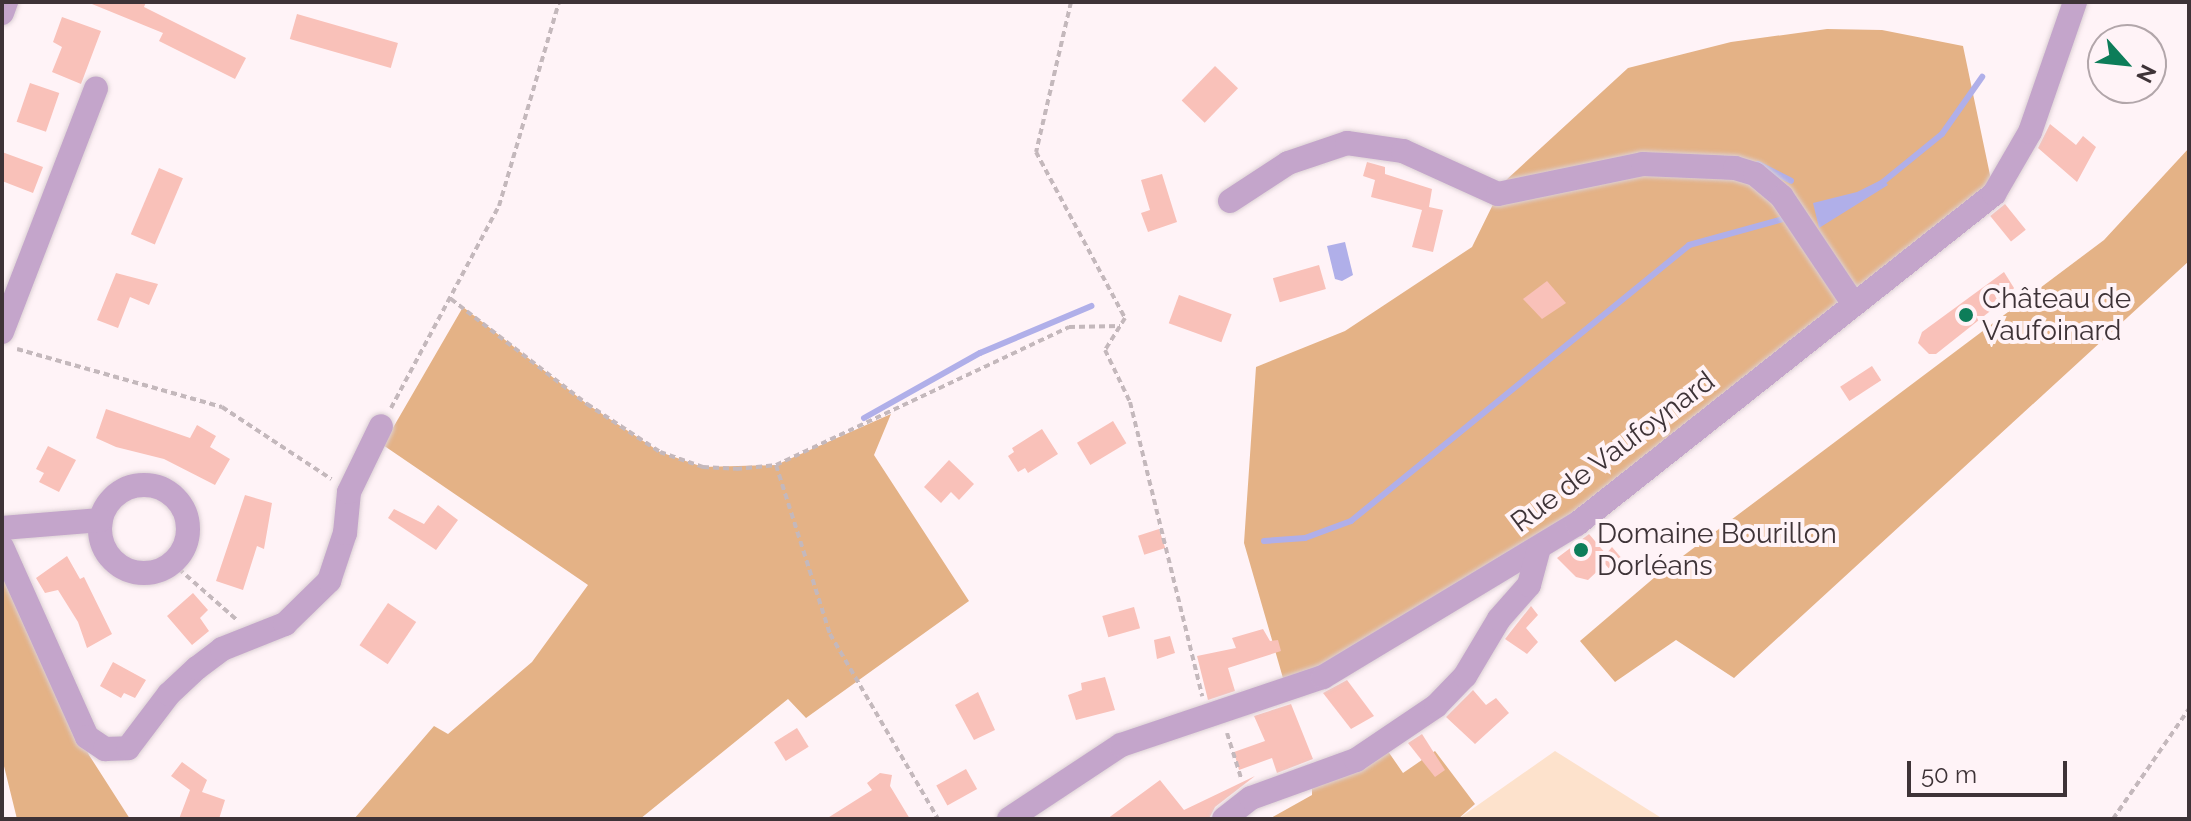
<!DOCTYPE html>
<meta charset="utf-8">
<style>
body{margin:0}
#map{position:relative;width:2191px;height:821px;overflow:hidden;background:#fff3f7;font-family:Raleway,sans-serif}
div>[style]{position:absolute}
[style*='--x']{left:calc(var(--x)*1px);top:calc(var(--y)*1px);width:calc(var(--w)*1px);rotate:calc(var(--a)*1deg)}
.green>*{inset:0;background:#fde2cc}
.forest>*{inset:0;background:#e4b286}
.water>*{inset:0;background:#b0afe9}
.stream>*{height:6px;margin:-3px;padding:0 3px;transform-origin:3px;border-radius:3px;background:#b0afe9}
.building>*{inset:0;background:#f9c1b9;transform-origin:0 0}
.path>*{height:4px;margin-top:-2px;transform-origin:0;background:repeating-linear-gradient(90deg,#c4b8bc 0 6px,transparent 0 10px)}
.roads{filter:drop-shadow(0 0 2px #dcd0d4) drop-shadow(0 0 2px #dcd0d4)}
.minor>*{height:24px;margin:-12px;padding:0 12px;transform-origin:12px;border-radius:12px;background:#c4a5cb}
.minor>.ring{margin:-12px;padding:0;box-sizing:content-box;background:none;border:24px solid #c4a5cb;border-radius:50%}
.dots>*{width:22px;height:22px;translate:-50% -50%;box-sizing:border-box;border:4px solid #fff3f7;border-radius:50%}
span{translate:-50% -50%;white-space:nowrap;text-align:center;line-height:1.15;-webkit-text-stroke:8px #fff3f7;paint-order:stroke}
.poi-label{font-size:28px;color:#3e3337}
.left{translate:0 -50%;text-align:left}
.street-label{font-size:28px;color:#3e3337}
.frame{position:absolute;inset:0;border:4px solid #3e3337;pointer-events:none}
.north{position:absolute;left:2087px;top:24px;width:80px;height:80px;box-sizing:border-box;background:#fff3f7;border:2px solid #b2a6aa;border-radius:50%;rotate:117deg;font-size:22px;font-weight:700;line-height:32px;text-align:center;color:#3e3337}
.north::after{content:'';display:block;margin:auto;width:28px;height:36px;background:#0d7d59;clip-path:polygon(50% 0,100% 100%,50% 72%,0 100%)}
.scale{position:absolute;left:1907px;top:761px;width:160px;height:36px;box-sizing:border-box;border:4px solid #3e3337;border-top:0;padding-left:10px;font-size:24px;line-height:28px;white-space:nowrap;color:#3e3337;-webkit-text-stroke:6px #fff3f7;paint-order:stroke}
</style>
<div id="map">
<div class="green">
<i style="clip-path:polygon(1555px 751px,1663px 819px,1458px 819px)"></i>
</div>
<div class="forest">
<i style="clip-path:polygon(1827px 29px,1882px 30px,1963px 46px,1994px 194px,1640px 473px,1287px 692px,1244px 543px,1256px 367px,1345px 331px,1472px 247px,1504px 182px,1628px 68px,1731px 42px)"></i>
<i style="clip-path:polygon(2189px 148px,2189px 261px,1734px 678px,1676px 640px,1615px 682px,1580px 641px,1655px 577px,2104px 240px)"></i>
<i style="clip-path:polygon(463px 307px,587px 404px,660px 452px,703px 467px,776px 465px,891px 414px,874px 455px,969px 601px,806px 718px,788px 699px,640px 819px,354px 819px,434px 726px,448px 734px,532px 662px,588px 585px,383px 445px)"></i>
<i style="clip-path:polygon(2px 564px,89px 755px,130px 819px,17px 819px,2px 758px)"></i>
<i style="clip-path:polygon(1383px 744px,1403px 773px,1435px 751px,1475px 804px,1458px 819px,1269px 819px,1312px 795px,1312px 779px)"></i>
</div>
<div class="water">
<i style="clip-path:polygon(1883px 179px,1888px 185px,1819px 228px,1813px 203px,1857px 192px)"></i>
<i style="clip-path:polygon(1345px 242px,1353px 275px,1342px 281px,1335px 279px,1327px 246px)"></i>
</div>
<div class="stream">
<i style="--x:1758;--y:164;--w:37;--a:27"></i>
<i style="--x:1878;--y:186;--w:82;--a:-39.1"></i>
<i style="--x:1942;--y:134;--w:70;--a:-54.9"></i>
<i style="--x:864;--y:418;--w:133;--a:-29.3"></i>
<i style="--x:980;--y:353;--w:121;--a:-22.9"></i>
<i style="--x:1264;--y:541;--w:41;--a:-4.2"></i>
<i style="--x:1305;--y:538;--w:49;--a:-20.3"></i>
<i style="--x:1351;--y:521;--w:436;--a:-39.2"></i>
<i style="--x:1689;--y:245;--w:98;--a:-15.5"></i>
</div>
<div class="building">
<i style="clip-path:polygon(87px 2px,146px 2px,144px 7px,246px 58px,235px 79px,159px 41px,163px 33px)"></i>
<i style="left:297px;top:14px;width:105px;height:26px;rotate:16deg"></i>
<i style="clip-path:polygon(62px 17px,101px 31px,81px 84px,52px 72px,62px 47px,53px 42px)"></i>
<i style="left:1215px;top:66px;width:32px;height:48px;rotate:44deg"></i>
<i style="left:30px;top:83px;width:31px;height:41px;rotate:19deg"></i>
<i style="clip-path:polygon(2050px 124px,2076px 145px,2083px 136px,2096px 147px,2077px 182px,2038px 148px)"></i>
<i style="clip-path:polygon(2px 152px,43px 167px,33px 193px,2px 181px)"></i>
<i style="clip-path:polygon(1367px 162px,1385px 167px,1385px 174px,1432px 189px,1429px 207px,1443px 210px,1433px 252px,1412px 247px,1422px 210px,1371px 197px,1375px 180px,1363px 176px)"></i>
<i style="left:159px;top:168px;width:26px;height:72px;rotate:23deg"></i>
<i style="clip-path:polygon(1162px 174px,1177px 222px,1148px 232px,1141px 213px,1150px 210px,1141px 180px)"></i>
<i style="left:2005px;top:204px;width:33px;height:19px;rotate:51deg"></i>
<i style="left:1319px;top:265px;width:25px;height:48px;rotate:74deg"></i>
<i style="clip-path:polygon(2004px 272px,2014px 288px,2008px 297px,1936px 354px,1929px 354px,1918px 343px,1922px 332px)"></i>
<i style="clip-path:polygon(116px 273px,158px 284px,149px 305px,130px 297px,118px 328px,97px 320px)"></i>
<i style="clip-path:polygon(1547px 281px,1566px 303px,1542px 319px,1523px 299px)"></i>
<i style="left:1179px;top:295px;width:56px;height:30px;rotate:20deg"></i>
<i style="left:1872px;top:366px;width:17px;height:38px;rotate:57deg"></i>
<i style="clip-path:polygon(106px 409px,190px 438px,197px 425px,216px 436px,210px 447px,230px 459px,215px 485px,164px 459px,116px 447px,96px 438px)"></i>
<i style="left:1113px;top:421px;width:26px;height:42px;rotate:59deg"></i>
<i style="clip-path:polygon(1042px 429px,1058px 454px,1028px 473px,1025px 468px,1018px 472px,1008px 456px,1014px 452px,1012px 448px)"></i>
<i style="clip-path:polygon(48px 446px,76px 460px,59px 492px,39px 482px,44px 473px,36px 469px)"></i>
<i style="clip-path:polygon(949px 460px,974px 484px,959px 500px,951px 492px,941px 503px,924px 487px)"></i>
<i style="clip-path:polygon(245px 495px,272px 503px,264px 549px,257px 546px,243px 590px,216px 581px)"></i>
<i style="clip-path:polygon(438px 505px,458px 520px,436px 550px,388px 518px,394px 509px,424px 524px)"></i>
<i style="left:1159px;top:529px;width:20px;height:22px;rotate:72deg"></i>
<i style="clip-path:polygon(1589px 534px,1606px 554px,1612px 547px,1624px 561px,1612px 572px,1605px 564px,1588px 580px,1576px 577px,1557px 558px)"></i>
<i style="clip-path:polygon(67px 556px,80px 579px,84px 577px,112px 634px,87px 648px,78px 622px,58px 590px,45px 593px,36px 578px)"></i>
<i style="clip-path:polygon(193px 593px,208px 610px,200px 618px,209px 631px,192px 645px,167px 616px)"></i>
<i style="left:388px;top:603px;width:34px;height:51px;rotate:34deg"></i>
<i style="clip-path:polygon(1531px 606px,1538px 615px,1526px 628px,1538px 642px,1527px 654px,1505px 639px)"></i>
<i style="left:1134px;top:607px;width:22px;height:33px;rotate:74deg"></i>
<i style="clip-path:polygon(1263px 629px,1270px 641px,1278px 640px,1281px 651px,1228px 668px,1235px 691px,1208px 700px,1197px 656px,1236px 648px,1232px 638px)"></i>
<i style="clip-path:polygon(1170px 636px,1175px 653px,1157px 659px,1154px 640px)"></i>
<i style="clip-path:polygon(113px 662px,146px 680px,135px 698px,124px 693px,121px 698px,100px 686px)"></i>
<i style="clip-path:polygon(1105px 677px,1115px 710px,1076px 720px,1068px 695px,1082px 690px,1081px 683px)"></i>
<i style="clip-path:polygon(1347px 680px,1374px 716px,1351px 729px,1323px 693px)"></i>
<i style="clip-path:polygon(1473px 690px,1486px 705px,1496px 698px,1509px 713px,1475px 744px,1446px 717px)"></i>
<i style="clip-path:polygon(978px 692px,995px 730px,974px 740px,955px 705px)"></i>
<i style="clip-path:polygon(1291px 704px,1313px 759px,1277px 773px,1272px 758px,1239px 770px,1234px 752px,1265px 741px,1254px 716px)"></i>
<i style="left:797px;top:728px;width:22px;height:27px;rotate:58deg"></i>
<i style="clip-path:polygon(1422px 734px,1445px 770px,1435px 777px,1408px 743px)"></i>
<i style="clip-path:polygon(182px 762px,207px 780px,202px 792px,225px 800px,219px 819px,179px 819px,190px 790px,171px 776px)"></i>
<i style="left:966px;top:769px;width:23px;height:34px;rotate:61deg"></i>
<i style="clip-path:polygon(880px 773px,892px 775px,890px 786px,910px 819px,826px 819px,872px 790px,867px 783px)"></i>
<i style="clip-path:polygon(1255px 776px,1215px 807px,1209px 819px,1107px 819px,1160px 780px,1184px 810px)"></i>
</div>
<div class="path">
<i style="--x:1071;--y:2;--w:154;--a:103.1"></i>
<i style="--x:1036;--y:152;--w:188;--a:61.8"></i>
<i style="--x:1125;--y:318;--w:38;--a:122"></i>
<i style="--x:1105;--y:350;--w:58;--a:64.3"></i>
<i style="--x:1130;--y:402;--w:303;--a:76.2"></i>
<i style="--x:451;--y:299;--w:172;--a:37.7"></i>
<i style="--x:587;--y:404;--w:87;--a:33.3"></i>
<i style="--x:660;--y:452;--w:46;--a:19.2"></i>
<i style="--x:703;--y:467;--w:33;--a:3"></i>
<i style="--x:736;--y:469;--w:40;--a:-5.7"></i>
<i style="--x:776;--y:465;--w:324;--a:-25.2"></i>
<i style="--x:1069;--y:327;--w:51;--a:-1.1"></i>
<i style="--x:17;--y:349;--w:213;--a:15.8"></i>
<i style="--x:222;--y:407;--w:131;--a:33.4"></i>
<i style="--x:391;--y:408;--w:229;--a:-61.9"></i>
<i style="--x:499;--y:206;--w:213;--a:-73.6"></i>
<i style="--x:776;--y:465;--w:177;--a:72.3"></i>
<i style="--x:830;--y:634;--w:214;--a:59.7"></i>
<i style="--x:171;--y:562;--w:89;--a:41.4"></i>
<i style="--x:1227;--y:733;--w:47;--a:72.7"></i>
<i style="--x:2113;--y:819;--w:134;--a:-55.4"></i>
</div>
<div class="roads">
<div class="minor">
<i style="--x:2;--y:13;--w:12;--a:-70"></i>
<i style="--x:1230;--y:201;--w:69;--a:-33.2"></i>
<i style="--x:1288;--y:163;--w:62;--a:-18.7"></i>
<i style="--x:1347;--y:143;--w:57;--a:8.1"></i>
<i style="--x:1403;--y:151;--w:104;--a:24.4"></i>
<i style="--x:1498;--y:194;--w:148;--a:-11.7"></i>
<i style="--x:1643;--y:164;--w:92;--a:2.5"></i>
<i style="--x:1735;--y:168;--w:21;--a:17"></i>
<i style="--x:1755;--y:174;--w:35;--a:40"></i>
<i style="--x:1782;--y:197;--w:128;--a:56.2"></i>
<i style="--x:2;--y:332;--w:261;--a:-68.9"></i>
<i class="ring" style="left:100px;top:485px;width:64px;height:64px"></i>
<i style="--x:2;--y:528;--w:99;--a:-4.6"></i>
<i style="--x:2;--y:547;--w:208;--a:65.9"></i>
<i style="--x:87;--y:737;--w:22;--a:34"></i>
<i style="--x:105;--y:749;--w:23;--a:-2"></i>
<i style="--x:128;--y:748;--w:68;--a:-52.8"></i>
<i style="--x:169;--y:694;--w:38;--a:-43"></i>
<i style="--x:197;--y:668;--w:31;--a:-37"></i>
<i style="--x:222;--y:649;--w:68;--a:-21.6"></i>
<i style="--x:285;--y:624;--w:62;--a:-44.3"></i>
<i style="--x:329;--y:581;--w:51;--a:-71.6"></i>
<i style="--x:345;--y:533;--w:41;--a:-84.4"></i>
<i style="--x:349;--y:492;--w:73;--a:-64.1"></i>
<i style="--x:1009;--y:819;--w:134;--a:-33.5"></i>
<i style="--x:1121;--y:745;--w:213;--a:-18.6"></i>
<i style="--x:1323;--y:677;--w:297;--a:-31.1"></i>
<i style="--x:1577;--y:524;--w:532;--a:-38.36"></i>
<i style="--x:1994;--y:194;--w:72;--a:-59.9"></i>
<i style="--x:2030;--y:132;--w:138;--a:-70.9"></i>
<i style="--x:1224;--y:819;--w:34;--a:-38"></i>
<i style="--x:1251;--y:798;--w:112;--a:-19.9"></i>
<i style="--x:1356;--y:760;--w:97;--a:-34"></i>
<i style="--x:1436;--y:706;--w:42;--a:-46"></i>
<i style="--x:1465;--y:676;--w:66;--a:-59.2"></i>
<i style="--x:1499;--y:619;--w:45;--a:-48.6"></i>
<i style="--x:1529;--y:585;--w:38;--a:-75"></i>
</div>
</div>
<div class="dots">
<i style="left:1966px;top:315px;background:#0d7d59"></i>
<i style="left:1581px;top:550px;background:#0d7d59"></i>
</div>
<div class="poi-label">
<span class="left" style="left:1982px;top:315px">Château de<br>Vaufoinard</span>
<span class="left" style="left:1597px;top:550px">Domaine Bourillon<br>Dorléans</span>
</div>
<div class="street-label">
<span style="left:1613px;top:452px;rotate:-37deg">Rue de Vaufoynard</span>
</div>
<div class="frame"></div>
<div class="north">N</div>
<div class="scale">50 m</div>
</div>
